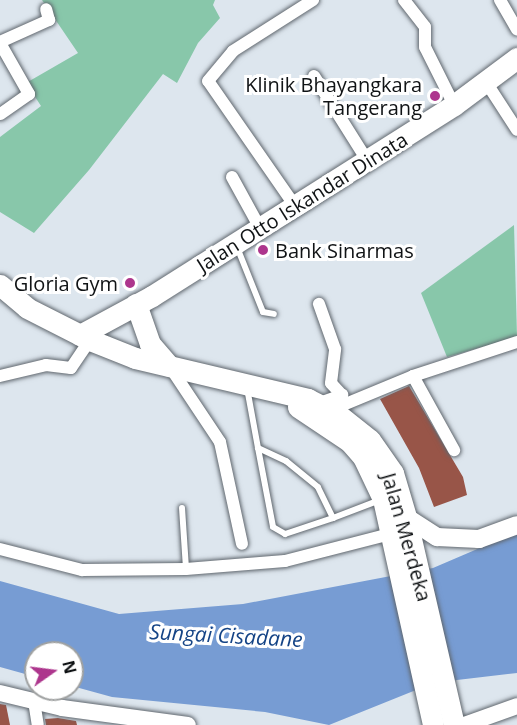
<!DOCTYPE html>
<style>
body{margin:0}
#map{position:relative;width:517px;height:725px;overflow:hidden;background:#dde6ee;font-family:"Open Sans",sans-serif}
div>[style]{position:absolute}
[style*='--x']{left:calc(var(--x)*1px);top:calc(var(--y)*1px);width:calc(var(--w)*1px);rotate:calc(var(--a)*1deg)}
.green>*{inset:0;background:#88c7aa}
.water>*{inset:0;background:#779cd3}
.building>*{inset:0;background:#985548}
.roads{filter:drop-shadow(0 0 2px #60676e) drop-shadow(0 0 2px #60676e)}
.service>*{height:6px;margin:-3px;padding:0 3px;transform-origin:3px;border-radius:3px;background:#fff}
.minor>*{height:12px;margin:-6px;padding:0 6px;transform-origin:6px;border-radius:6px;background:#fff}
.tertiary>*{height:16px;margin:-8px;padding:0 8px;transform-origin:8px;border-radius:8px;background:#fff}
.secondary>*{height:18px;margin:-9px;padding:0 9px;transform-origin:9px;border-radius:9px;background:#fff}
.trunk>*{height:21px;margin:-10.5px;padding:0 10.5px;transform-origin:10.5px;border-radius:10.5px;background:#fff}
.dots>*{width:16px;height:16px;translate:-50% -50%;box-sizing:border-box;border:3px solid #fff;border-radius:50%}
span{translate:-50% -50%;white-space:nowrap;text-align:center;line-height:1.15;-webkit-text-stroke:6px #fff;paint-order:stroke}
.poi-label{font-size:20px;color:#101315}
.right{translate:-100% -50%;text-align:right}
.left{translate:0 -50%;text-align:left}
.street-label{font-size:20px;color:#101315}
.water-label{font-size:21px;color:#154486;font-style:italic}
.north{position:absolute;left:24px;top:641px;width:60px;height:60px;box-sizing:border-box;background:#fff;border:2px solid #9fa1a1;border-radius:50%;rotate:76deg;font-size:16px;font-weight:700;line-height:24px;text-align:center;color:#101315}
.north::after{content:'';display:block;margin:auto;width:21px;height:27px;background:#ad368d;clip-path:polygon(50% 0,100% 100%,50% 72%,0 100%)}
</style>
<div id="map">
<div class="green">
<i style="clip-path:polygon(42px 0,215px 0,213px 5px,220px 18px,198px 43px,177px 83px,163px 74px,89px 170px,34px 233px,0 212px,0 137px,41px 106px,26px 83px,78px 53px)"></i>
<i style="clip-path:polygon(514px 225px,517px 337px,447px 357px,421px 293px)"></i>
</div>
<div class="water">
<i style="clip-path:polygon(517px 532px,517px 673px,457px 680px,416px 690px,329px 725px,265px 712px,112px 697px,72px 686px,72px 653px,36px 653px,36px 677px,0 667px,0 581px,119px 614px,243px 604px,433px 568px)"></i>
</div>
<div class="building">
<i style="clip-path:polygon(409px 386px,463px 477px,467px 495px,434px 507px,419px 468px,380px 399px)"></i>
<i style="clip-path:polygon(0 704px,6px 705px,10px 725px,0 725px)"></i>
<i style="clip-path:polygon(58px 718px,76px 721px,77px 725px,46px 725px,45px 719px)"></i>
</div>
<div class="roads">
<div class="service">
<i style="--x:237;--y:247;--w:70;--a:68.2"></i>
<i style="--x:263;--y:312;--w:11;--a:10"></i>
<i style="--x:247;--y:388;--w:61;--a:79.6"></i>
<i style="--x:258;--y:448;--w:80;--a:79.2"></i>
<i style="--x:273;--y:527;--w:14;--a:30"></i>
<i style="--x:285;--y:534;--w:51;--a:-18.4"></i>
<i style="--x:333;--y:518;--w:34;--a:-116"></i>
<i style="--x:318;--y:487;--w:41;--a:-140.9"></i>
<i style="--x:286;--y:461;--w:31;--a:-155"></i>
<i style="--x:182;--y:508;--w:61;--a:86.2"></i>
<i style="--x:333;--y:518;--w:50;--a:-21"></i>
</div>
<div class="minor">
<i style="--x:404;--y:0;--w:34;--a:52"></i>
<i style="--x:425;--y:27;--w:20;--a:90"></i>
<i style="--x:425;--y:47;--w:65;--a:63.4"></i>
<i style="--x:500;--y:0;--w:34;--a:60"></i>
<i style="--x:0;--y:42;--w:54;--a:-24.2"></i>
<i style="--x:49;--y:20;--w:11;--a:-105"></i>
<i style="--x:0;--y:43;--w:59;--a:60.4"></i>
<i style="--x:29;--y:94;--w:35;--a:145"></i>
<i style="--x:314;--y:76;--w:99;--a:57.8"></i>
<i style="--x:486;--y:82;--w:57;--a:57.1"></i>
<i style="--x:232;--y:177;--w:58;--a:61.2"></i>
<i style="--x:295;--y:206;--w:152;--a:-124.8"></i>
<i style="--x:208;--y:81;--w:39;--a:-50"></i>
<i style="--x:233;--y:51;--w:95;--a:-32.5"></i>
<i style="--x:170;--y:367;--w:90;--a:56.3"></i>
<i style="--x:220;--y:442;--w:104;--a:77.8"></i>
<i style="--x:0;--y:376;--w:47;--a:-13.4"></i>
<i style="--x:46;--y:365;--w:25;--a:7"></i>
<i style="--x:71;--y:368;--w:34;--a:-56"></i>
<i style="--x:413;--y:376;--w:85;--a:61"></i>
<i style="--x:317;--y:404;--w:27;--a:-20"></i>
<i style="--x:342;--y:395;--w:16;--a:-133"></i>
<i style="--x:331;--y:383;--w:34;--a:-83"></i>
<i style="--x:335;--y:349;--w:48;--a:-109.6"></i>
<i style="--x:331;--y:410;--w:89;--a:-22.5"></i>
<i style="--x:413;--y:376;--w:109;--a:-18.1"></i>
<i style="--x:0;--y:549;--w:85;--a:14.4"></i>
<i style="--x:82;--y:570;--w:104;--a:-0.6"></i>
<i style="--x:186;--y:569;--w:99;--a:-4.6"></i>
<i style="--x:285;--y:561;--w:108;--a:-14.4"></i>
<i style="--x:34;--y:701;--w:24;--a:81"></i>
</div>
<div class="tertiary">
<i style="--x:0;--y:693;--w:64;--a:13.6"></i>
<i style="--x:62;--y:708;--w:127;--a:7.7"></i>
<i style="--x:464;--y:725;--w:56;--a:-19.7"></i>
</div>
<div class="secondary">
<i style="--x:406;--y:517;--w:37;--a:33"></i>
<i style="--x:437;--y:537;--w:42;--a:2.7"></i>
<i style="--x:479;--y:539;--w:40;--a:-20.2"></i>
</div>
<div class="trunk">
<i style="--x:0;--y:285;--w:35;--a:40"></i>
<i style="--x:27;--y:308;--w:71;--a:26.9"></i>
<i style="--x:90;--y:340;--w:48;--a:21.8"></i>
<i style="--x:135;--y:358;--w:178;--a:13.3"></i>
<i style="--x:308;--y:399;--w:31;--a:27"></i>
<i style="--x:336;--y:413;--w:43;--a:38.5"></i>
<i style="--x:370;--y:440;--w:40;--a:55.1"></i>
<i style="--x:393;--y:473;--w:46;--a:73.5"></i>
<i style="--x:406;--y:517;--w:213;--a:77"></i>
<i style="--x:136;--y:304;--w:42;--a:70.7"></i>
<i style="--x:150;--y:344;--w:29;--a:49"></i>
<i style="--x:80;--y:335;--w:82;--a:-28.4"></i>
<i style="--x:152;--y:296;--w:357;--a:-32.3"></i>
<i style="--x:454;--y:105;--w:79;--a:-36.7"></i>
<i style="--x:298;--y:407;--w:63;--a:33.9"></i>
<i style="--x:350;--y:442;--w:20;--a:49"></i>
<i style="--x:363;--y:457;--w:47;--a:64.5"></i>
<i style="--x:383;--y:499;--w:231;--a:77.5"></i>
</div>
</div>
<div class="dots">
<i style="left:435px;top:96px;background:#ad368d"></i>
<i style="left:263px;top:250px;background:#ad368d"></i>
<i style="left:130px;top:283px;background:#ad368d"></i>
</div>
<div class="poi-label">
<span class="right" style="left:422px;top:96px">Klinik Bhayangkara<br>Tangerang</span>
<span class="left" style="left:275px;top:250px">Bank Sinarmas</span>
<span class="right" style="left:118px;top:283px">Gloria Gym</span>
</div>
<div class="street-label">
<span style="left:302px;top:202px;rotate:-32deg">Jalan Otto Iskandar Dinata</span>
<span style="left:407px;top:537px;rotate:74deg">Jalan Merdeka</span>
</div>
<div class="water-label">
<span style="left:226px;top:635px;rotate:3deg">Sungai Cisadane</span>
</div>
<div class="north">N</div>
</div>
